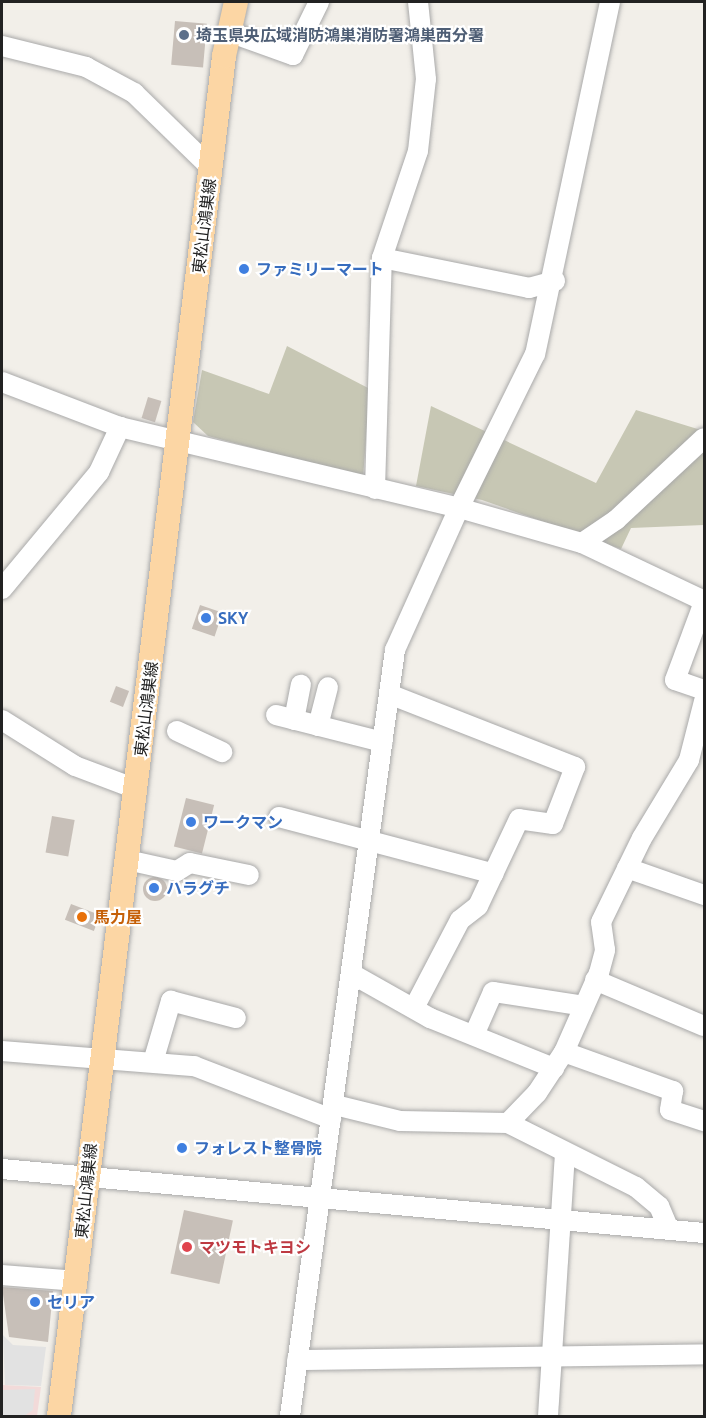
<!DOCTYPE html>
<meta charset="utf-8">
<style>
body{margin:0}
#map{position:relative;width:706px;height:1418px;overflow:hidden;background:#f2efe9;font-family:Ubuntu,"Noto Sans JP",sans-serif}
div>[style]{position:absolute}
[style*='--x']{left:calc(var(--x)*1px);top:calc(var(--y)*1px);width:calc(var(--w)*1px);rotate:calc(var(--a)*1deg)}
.commercial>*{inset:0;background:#f2dad9}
.construction>*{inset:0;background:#c7c7b4}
.parking>*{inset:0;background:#e2e2e2}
.building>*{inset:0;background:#c7bfb8;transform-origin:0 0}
.round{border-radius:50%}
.roads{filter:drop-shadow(0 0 2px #a9a9a9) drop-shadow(0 0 2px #a9a9a9)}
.minor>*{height:20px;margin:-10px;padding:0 10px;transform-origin:10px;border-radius:10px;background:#fff}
.major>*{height:24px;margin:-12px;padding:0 12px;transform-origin:12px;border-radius:12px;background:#fcd6a4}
.dots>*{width:16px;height:16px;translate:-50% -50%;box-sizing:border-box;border:3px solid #fff;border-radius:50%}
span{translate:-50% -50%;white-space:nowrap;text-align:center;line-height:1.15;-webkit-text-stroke:4.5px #fff;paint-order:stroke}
.service-label{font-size:16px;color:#4e5e75;font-weight:700}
.left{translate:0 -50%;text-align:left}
.street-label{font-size:16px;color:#222}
.shop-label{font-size:16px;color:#366cbe;font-weight:700}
.food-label{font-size:16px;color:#c56008;font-weight:700}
.health-label{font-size:16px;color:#be3a42;font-weight:700}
.frame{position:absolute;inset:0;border:3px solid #222;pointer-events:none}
</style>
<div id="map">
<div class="commercial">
<i style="clip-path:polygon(4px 1350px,3px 1385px,41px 1387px,37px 1416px,2px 1416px)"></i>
</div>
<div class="construction">
<i style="clip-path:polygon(287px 346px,370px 389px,363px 477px,208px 436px,193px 422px,202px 370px,269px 394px)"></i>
<i style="clip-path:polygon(431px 406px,596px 483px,636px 410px,704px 431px,704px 525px,631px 528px,621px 549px,482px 500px,416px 486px)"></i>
</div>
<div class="parking">
<i style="clip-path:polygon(2px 1314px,3px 1335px,13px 1345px,46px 1347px,41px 1386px,5px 1385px)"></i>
<i style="clip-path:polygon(35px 1389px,33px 1410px,24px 1416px,2px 1416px,2px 1390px)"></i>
</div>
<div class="building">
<i style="left:175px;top:21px;width:32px;height:44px;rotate:5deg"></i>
<i style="left:148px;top:397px;width:14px;height:22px;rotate:17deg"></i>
<i style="left:200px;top:605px;width:24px;height:25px;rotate:19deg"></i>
<i style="left:116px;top:686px;width:14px;height:17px;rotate:21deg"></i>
<i style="left:186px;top:798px;width:29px;height:50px;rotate:14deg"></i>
<i style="left:52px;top:816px;width:23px;height:37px;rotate:10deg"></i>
<i class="round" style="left:143px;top:877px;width:24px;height:24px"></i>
<i style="left:71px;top:904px;width:31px;height:17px;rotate:21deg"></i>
<i style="left:184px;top:1210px;width:50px;height:65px;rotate:12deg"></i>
<i style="clip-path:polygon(2px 1287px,53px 1291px,48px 1342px,9px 1337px)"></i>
</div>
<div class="roads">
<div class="minor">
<i style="--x:610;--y:2;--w:360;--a:102"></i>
<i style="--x:535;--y:354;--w:172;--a:116.3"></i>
<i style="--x:459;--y:508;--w:128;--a:15.9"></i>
<i style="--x:582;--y:543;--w:135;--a:25.4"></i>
<i style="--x:229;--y:32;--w:68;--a:19.8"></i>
<i style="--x:293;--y:55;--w:59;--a:-63.9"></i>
<i style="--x:2;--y:46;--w:87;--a:14"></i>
<i style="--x:86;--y:67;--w:55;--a:28.4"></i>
<i style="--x:134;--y:93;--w:107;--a:44.2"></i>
<i style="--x:382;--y:258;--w:150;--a:11.5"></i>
<i style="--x:529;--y:288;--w:27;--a:-15"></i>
<i style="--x:2;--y:382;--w:126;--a:20.9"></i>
<i style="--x:120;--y:427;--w:349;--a:13.4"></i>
<i style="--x:459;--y:508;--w:156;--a:114.3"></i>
<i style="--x:395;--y:650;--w:773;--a:97.81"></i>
<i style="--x:375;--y:489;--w:231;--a:-88.3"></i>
<i style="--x:382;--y:258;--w:113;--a:-71.4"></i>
<i style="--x:418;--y:151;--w:72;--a:-83.7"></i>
<i style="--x:426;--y:79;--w:77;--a:-95.9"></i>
<i style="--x:582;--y:543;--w:41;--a:-34.1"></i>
<i style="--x:616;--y:520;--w:120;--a:-43"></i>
<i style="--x:2;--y:589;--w:152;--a:-50.3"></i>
<i style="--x:99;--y:472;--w:50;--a:-65"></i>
<i style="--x:704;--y:602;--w:83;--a:110.4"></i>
<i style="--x:675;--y:680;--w:31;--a:19"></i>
<i style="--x:389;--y:694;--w:200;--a:21.4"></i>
<i style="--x:575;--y:767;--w:61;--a:111.1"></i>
<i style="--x:553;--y:824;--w:34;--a:-172"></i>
<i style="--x:519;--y:819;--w:96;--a:115.2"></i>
<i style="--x:478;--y:906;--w:23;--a:142"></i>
<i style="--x:460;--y:920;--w:97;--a:117.6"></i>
<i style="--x:276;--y:715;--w:110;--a:14.2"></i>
<i style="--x:2;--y:720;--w:86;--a:32.2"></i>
<i style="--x:75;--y:766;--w:65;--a:20.7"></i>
<i style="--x:294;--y:720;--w:36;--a:-79"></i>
<i style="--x:318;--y:726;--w:40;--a:-75.6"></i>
<i style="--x:177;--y:731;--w:50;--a:25"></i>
<i style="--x:279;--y:817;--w:222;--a:14.8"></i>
<i style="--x:127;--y:860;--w:51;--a:12.4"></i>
<i style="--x:177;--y:871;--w:15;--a:-32"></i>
<i style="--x:190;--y:863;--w:60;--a:11.5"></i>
<i style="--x:627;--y:868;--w:82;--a:19.3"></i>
<i style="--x:352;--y:974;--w:90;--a:29.4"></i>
<i style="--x:430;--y:1018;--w:134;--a:22"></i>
<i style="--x:595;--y:980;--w:118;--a:22.9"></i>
<i style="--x:474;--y:1035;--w:47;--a:-66.2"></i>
<i style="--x:493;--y:992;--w:92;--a:8.7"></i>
<i style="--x:2;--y:1051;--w:193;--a:4.5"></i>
<i style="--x:194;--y:1066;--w:147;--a:21.1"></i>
<i style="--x:564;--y:1052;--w:116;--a:19.7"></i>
<i style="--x:673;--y:1091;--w:19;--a:99"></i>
<i style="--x:670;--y:1110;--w:36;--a:18"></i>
<i style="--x:153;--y:1062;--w:64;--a:-73.6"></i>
<i style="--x:171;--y:1001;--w:67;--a:14.7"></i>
<i style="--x:335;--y:1105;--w:67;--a:13.8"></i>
<i style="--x:400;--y:1121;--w:108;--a:1.1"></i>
<i style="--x:508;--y:1123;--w:143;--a:26.6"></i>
<i style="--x:636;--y:1187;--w:30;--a:40"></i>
<i style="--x:659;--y:1206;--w:26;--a:67"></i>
<i style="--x:508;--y:1123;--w:42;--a:-46"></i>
<i style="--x:537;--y:1093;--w:49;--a:-56.6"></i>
<i style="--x:564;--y:1052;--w:86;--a:-66.1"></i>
<i style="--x:599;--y:973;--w:24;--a:-75"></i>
<i style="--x:605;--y:950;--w:28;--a:-98"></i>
<i style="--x:601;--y:922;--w:93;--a:-64"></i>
<i style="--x:642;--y:838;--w:91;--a:-58.9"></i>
<i style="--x:689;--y:760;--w:61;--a:-75.7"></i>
<i style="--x:2;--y:1169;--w:705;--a:5.21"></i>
<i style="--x:2;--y:1275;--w:75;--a:4.6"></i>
<i style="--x:297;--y:1360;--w:407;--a:-0.8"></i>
<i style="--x:548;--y:1416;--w:263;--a:-86.3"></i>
</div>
<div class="major">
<i style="--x:59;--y:1416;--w:1370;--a:-83.08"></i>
<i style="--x:224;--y:56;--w:55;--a:-77.5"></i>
</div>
</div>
<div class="dots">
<i style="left:184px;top:35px;background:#5c6f8a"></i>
<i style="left:244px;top:269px;background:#3f7fe0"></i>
<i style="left:206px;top:618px;background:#3f7fe0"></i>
<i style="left:191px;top:822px;background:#3f7fe0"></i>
<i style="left:154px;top:888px;background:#3f7fe0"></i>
<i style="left:82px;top:917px;background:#e8710a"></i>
<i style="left:182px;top:1148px;background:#3f7fe0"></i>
<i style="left:187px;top:1247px;background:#e0444e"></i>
<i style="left:35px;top:1302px;background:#3f7fe0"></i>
</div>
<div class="service-label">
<span class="left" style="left:196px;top:35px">埼玉県央広域消防鴻巣消防署鴻巣西分署</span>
</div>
<div class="street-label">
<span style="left:204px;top:226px;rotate:-83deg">東松山鴻巣線</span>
<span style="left:146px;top:709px;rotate:-83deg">東松山鴻巣線</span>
<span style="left:86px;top:1191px;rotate:-84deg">東松山鴻巣線</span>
</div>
<div class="shop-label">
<span class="left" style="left:256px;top:269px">ファミリーマート</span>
<span class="left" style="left:218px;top:618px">SKY</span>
<span class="left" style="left:203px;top:822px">ワークマン</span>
<span class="left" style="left:166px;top:888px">ハラグチ</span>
<span class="left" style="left:194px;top:1148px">フォレスト整骨院</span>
<span class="left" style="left:47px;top:1302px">セリア</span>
</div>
<div class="food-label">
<span class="left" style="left:94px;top:917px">馬力屋</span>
</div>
<div class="health-label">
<span class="left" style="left:199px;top:1247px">マツモトキヨシ</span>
</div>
<div class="frame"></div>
</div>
